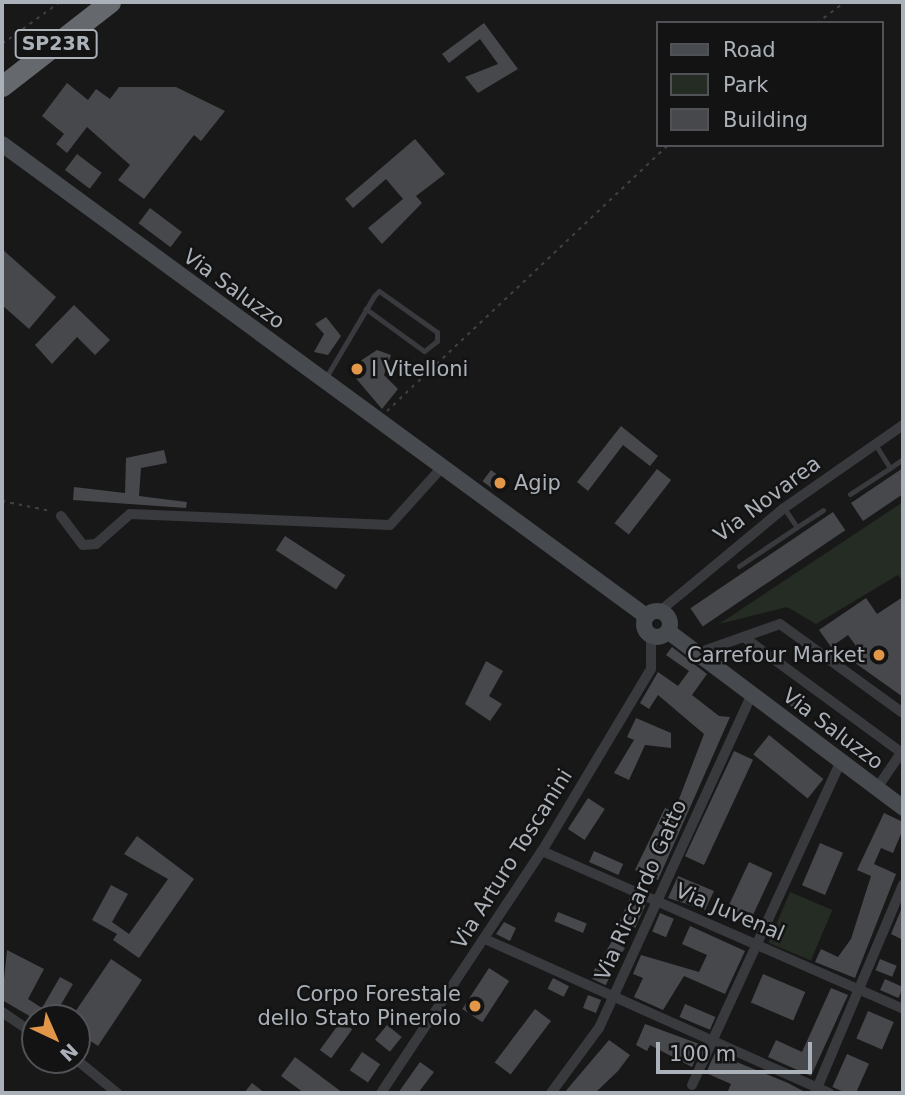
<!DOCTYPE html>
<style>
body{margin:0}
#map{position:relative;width:905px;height:1095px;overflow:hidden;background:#181819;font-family:"DejaVu Sans",sans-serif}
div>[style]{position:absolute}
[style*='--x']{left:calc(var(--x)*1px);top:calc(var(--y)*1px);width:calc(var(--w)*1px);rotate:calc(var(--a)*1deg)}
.green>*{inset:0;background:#242c24;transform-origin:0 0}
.building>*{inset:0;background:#47484c;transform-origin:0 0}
.path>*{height:2px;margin-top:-1px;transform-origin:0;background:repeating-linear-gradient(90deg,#3f4145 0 3.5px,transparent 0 8.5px)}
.lane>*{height:5px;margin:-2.5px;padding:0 2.5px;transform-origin:2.5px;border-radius:2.5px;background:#393a3e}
.street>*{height:10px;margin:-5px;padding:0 5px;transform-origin:5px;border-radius:5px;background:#393a3e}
.secondary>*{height:16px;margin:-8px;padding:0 8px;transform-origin:8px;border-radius:8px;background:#474a4e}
.secondary>.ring{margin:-8px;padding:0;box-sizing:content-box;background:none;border:16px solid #474a4e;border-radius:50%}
.highway>*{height:21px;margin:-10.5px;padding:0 10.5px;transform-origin:10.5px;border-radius:10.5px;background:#65696e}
.dots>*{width:19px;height:19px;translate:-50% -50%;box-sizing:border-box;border:4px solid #131314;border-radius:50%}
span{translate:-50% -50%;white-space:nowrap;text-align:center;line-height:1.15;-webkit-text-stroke:5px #131314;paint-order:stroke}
.shield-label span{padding:2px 5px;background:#131314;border:2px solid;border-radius:5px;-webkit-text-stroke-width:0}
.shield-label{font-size:19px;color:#abb1b8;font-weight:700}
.street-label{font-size:21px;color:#abb1b8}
.poi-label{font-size:21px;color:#abb1b8}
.left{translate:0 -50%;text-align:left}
.right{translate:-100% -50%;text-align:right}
.frame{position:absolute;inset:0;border:4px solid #abb1b8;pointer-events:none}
.legend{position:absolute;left:656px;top:21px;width:228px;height:126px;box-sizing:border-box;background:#131314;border:2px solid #505256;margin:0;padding:9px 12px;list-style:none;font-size:21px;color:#abb1b8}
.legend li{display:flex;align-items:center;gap:14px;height:35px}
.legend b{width:35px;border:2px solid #505256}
.north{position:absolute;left:21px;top:1004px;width:70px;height:70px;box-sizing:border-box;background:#131314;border:2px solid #505256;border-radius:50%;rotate:136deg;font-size:19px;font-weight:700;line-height:28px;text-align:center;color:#abb1b8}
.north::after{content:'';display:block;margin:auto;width:24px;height:32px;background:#e19747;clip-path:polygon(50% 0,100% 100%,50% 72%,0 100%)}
.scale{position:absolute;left:656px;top:1042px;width:156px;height:32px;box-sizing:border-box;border:4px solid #abb1b8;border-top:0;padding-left:9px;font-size:21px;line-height:24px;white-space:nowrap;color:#abb1b8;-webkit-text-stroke:5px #131314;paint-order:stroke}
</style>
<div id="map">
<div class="green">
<i style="clip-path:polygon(903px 502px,903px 581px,898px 575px,816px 624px,787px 607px,719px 624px)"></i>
<i style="left:790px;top:892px;width:46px;height:55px;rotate:23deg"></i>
</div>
<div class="building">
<i style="clip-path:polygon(484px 23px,518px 69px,478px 93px,465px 77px,498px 64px,480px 39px,449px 63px,442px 54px)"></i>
<i style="clip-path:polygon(67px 83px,88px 100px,96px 89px,110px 99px,119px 87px,176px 87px,225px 111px,201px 141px,194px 135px,144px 199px,118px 180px,130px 165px,87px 127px,67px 153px,56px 144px,64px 134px,42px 116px)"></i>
<i style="clip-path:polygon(415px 139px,445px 174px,416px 196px,422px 203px,382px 244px,368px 228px,403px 199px,386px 179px,353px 208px,345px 199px)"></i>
<i style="left:77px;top:154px;width:31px;height:20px;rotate:37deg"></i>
<i style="left:150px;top:208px;width:40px;height:19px;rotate:37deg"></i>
<i style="clip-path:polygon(2px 249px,56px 297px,29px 329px,2px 305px)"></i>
<i style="clip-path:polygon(74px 305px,110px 340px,95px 355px,77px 337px,52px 364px,35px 345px)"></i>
<i style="clip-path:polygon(326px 317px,341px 336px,328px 355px,314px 352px,324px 334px,315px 324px)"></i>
<i style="clip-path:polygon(377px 350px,391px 355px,384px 375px,398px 389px,382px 409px,348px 369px)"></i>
<i style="clip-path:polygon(621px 426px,658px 456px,650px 466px,623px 445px,588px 491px,577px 482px)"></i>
<i style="clip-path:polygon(164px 450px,167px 463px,141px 468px,139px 496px,187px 502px,186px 508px,73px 500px,74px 487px,125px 493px,126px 458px)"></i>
<i style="clip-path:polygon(903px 468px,903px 494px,863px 521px,851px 503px)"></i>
<i style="left:657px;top:469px;width:18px;height:69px;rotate:38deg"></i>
<i style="left:491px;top:470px;width:15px;height:14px;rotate:37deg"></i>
<i style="left:833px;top:512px;width:22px;height:172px;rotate:56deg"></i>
<i style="left:285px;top:536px;width:72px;height:17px;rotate:33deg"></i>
<i style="clip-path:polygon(903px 597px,903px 697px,851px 660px,859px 650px,848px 635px,831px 647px,819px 630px,866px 598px,877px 614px)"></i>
<i style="clip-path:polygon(672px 647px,707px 674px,692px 695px,719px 716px,730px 717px,658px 880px,635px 870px,665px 808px,674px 812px,704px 734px,658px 695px,649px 709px,640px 703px,658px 672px,678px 686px,689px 671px,666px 655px)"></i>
<i style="clip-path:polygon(486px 661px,503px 671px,489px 696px,502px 704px,490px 721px,465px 704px)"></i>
<i style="left:794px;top:695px;width:23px;height:11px;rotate:34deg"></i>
<i style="clip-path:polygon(636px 718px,671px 733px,671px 748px,645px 745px,629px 780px,614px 773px,634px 740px,627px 737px)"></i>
<i style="left:769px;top:735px;width:70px;height:25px;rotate:39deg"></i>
<i style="left:734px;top:751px;width:21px;height:116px;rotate:25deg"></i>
<i style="left:588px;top:798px;width:20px;height:37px;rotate:33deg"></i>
<i style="clip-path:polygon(884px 813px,903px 822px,903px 829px,893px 853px,881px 848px,874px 864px,896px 874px,855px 978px,815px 962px,821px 949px,838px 957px,851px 939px,871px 876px,857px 870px)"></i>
<i style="clip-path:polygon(137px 836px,194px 879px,139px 958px,113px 940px,117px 934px,92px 920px,111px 885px,128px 894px,112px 922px,129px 934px,168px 879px,124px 854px)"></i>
<i style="left:820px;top:843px;width:25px;height:46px;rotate:23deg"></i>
<i style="left:594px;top:851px;width:32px;height:12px;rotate:24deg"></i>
<i style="left:749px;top:862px;width:26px;height:57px;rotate:25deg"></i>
<i style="clip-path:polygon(678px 876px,714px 891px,705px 910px,668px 898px)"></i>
<i style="left:630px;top:898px;width:17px;height:25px;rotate:24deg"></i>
<i style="clip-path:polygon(903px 905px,903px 940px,891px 934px)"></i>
<i style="left:558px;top:912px;width:31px;height:10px;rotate:22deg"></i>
<i style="left:660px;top:913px;width:15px;height:20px;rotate:23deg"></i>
<i style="clip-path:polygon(504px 922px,516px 928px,510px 941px,496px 934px)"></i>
<i style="clip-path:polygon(690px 926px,745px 951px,725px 994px,684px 976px,663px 1010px,634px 997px,643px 978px,633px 974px,641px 955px,699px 972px,707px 955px,682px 944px)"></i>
<i style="clip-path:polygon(612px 941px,625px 948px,618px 959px,605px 953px)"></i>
<i style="clip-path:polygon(7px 950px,44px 969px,28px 999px,42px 1008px,60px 977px,73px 984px,53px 1018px,33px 1018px,2px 1000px)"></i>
<i style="clip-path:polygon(111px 959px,142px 980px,98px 1046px,77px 1032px,77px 1018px,71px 1018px)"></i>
<i style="left:880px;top:959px;width:18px;height:12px;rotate:22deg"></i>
<i style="left:489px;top:968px;width:24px;height:49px;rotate:33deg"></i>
<i style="left:595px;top:968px;width:17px;height:11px;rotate:25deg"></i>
<i style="left:763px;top:974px;width:46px;height:31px;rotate:23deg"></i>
<i style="left:553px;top:978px;width:18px;height:12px;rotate:27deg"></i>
<i style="left:885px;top:979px;width:20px;height:12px;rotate:24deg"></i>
<i style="clip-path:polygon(831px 988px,848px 995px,811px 1076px,768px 1057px,776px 1040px,802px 1052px)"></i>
<i style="left:588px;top:995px;width:14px;height:14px;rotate:21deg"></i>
<i style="left:685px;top:1004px;width:33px;height:14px;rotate:23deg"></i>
<i style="left:535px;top:1009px;width:20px;height:67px;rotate:37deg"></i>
<i style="left:868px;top:1011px;width:28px;height:30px;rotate:23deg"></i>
<i style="left:341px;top:1021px;width:14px;height:36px;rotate:36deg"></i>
<i style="clip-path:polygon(645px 1024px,702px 1045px,692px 1067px,650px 1045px,647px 1051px,636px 1045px)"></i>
<i style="left:387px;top:1025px;width:19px;height:19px;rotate:39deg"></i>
<i style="clip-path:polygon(609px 1040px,630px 1055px,618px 1071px,595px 1093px,564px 1093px)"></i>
<i style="left:362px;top:1052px;width:22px;height:22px;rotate:34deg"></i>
<i style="clip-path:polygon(715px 1053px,788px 1083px,807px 1093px,727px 1093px,731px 1084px,706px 1073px)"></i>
<i style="left:847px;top:1054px;width:24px;height:36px;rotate:24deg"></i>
<i style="clip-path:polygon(295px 1057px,343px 1093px,304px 1093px,281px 1076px)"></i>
<i style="clip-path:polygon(420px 1062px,434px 1072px,418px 1093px,398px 1093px)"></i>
<i style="clip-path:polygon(252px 1083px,265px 1093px,244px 1093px)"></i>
</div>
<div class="path">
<i style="--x:817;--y:23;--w:35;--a:-37"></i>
<i style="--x:2;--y:44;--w:72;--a:-35.9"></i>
<i style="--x:387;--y:411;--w:387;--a:-43.4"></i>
<i style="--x:2;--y:501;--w:50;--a:11.5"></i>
</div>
<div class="lane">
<i style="--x:325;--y:379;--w:96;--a:-59.4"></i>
<i style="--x:374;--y:296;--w:7;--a:-45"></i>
<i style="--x:379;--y:291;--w:71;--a:35.3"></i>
<i style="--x:437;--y:332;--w:9;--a:90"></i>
<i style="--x:437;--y:341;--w:16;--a:142"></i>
<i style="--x:424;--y:351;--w:72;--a:-144.1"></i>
<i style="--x:890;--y:468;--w:16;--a:-35"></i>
<i style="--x:850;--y:494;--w:48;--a:-33"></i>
<i style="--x:890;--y:468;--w:28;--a:-122"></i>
<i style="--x:784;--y:508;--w:23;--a:56"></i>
<i style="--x:797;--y:527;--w:31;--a:-33"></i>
<i style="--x:739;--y:566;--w:70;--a:-33.9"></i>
</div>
<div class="street">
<i style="--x:61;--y:516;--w:36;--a:53"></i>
<i style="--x:83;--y:545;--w:13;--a:-4"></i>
<i style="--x:96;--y:544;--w:45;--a:-41.4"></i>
<i style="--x:130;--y:514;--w:260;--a:2.4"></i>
<i style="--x:390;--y:525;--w:81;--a:-48"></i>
<i style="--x:660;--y:611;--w:161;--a:-39.7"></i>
<i style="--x:784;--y:508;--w:145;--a:-34.9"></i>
<i style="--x:745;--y:638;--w:195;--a:36.2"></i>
<i style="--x:698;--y:653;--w:87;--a:-19.5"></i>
<i style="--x:780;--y:624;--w:152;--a:35.9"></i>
<i style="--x:877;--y:788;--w:46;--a:-55.6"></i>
<i style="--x:542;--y:851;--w:394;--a:23.6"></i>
<i style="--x:485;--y:939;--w:377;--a:24.1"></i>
<i style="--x:2;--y:1012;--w:40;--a:34"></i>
<i style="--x:77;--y:1060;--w:52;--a:39.5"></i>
<i style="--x:692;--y:1085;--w:357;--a:-65.3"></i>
<i style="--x:381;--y:1093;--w:291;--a:-56.4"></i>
<i style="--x:542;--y:851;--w:212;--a:-59.1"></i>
<i style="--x:651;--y:669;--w:32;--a:-90"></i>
<i style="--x:551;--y:1093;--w:81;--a:-53.6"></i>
<i style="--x:599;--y:1028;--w:367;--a:-65.4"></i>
<i style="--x:815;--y:1093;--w:226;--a:-67.1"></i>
</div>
<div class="secondary">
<i style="--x:2;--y:144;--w:798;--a:36.24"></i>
<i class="ring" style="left:644px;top:611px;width:10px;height:10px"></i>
<i style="--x:669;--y:632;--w:293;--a:36.9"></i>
</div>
<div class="highway">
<i style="--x:2;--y:86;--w:137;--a:-37.9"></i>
</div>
<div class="dots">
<i style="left:357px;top:369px;background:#e19747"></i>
<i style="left:500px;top:483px;background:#e19747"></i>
<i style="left:879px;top:655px;background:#e19747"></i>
<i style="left:475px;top:1006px;background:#e19747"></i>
</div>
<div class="shield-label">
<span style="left:56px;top:44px">SP23R</span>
</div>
<div class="street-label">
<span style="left:234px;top:289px;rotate:36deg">Via Saluzzo</span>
<span style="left:767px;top:499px;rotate:-37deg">Via Novarea</span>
<span style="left:833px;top:729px;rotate:37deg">Via Saluzzo</span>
<span style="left:512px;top:859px;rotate:-58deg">Via Arturo Toscanini</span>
<span style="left:641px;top:890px;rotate:-66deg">Via Riccardo Gatto</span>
<span style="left:730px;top:912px;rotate:23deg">Via Juvenal</span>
</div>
<div class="poi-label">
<span class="left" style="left:371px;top:369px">I Vitelloni</span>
<span class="left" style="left:514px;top:483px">Agip</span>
<span class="right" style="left:865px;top:655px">Carrefour Market</span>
<span class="right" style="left:461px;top:1006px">Corpo Forestale<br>dello Stato Pinerolo</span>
</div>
<div class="frame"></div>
<ul class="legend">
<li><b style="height:9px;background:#474a4e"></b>Road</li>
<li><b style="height:19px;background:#242c24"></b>Park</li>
<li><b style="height:19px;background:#47484c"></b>Building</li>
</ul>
<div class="north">N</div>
<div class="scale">100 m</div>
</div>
